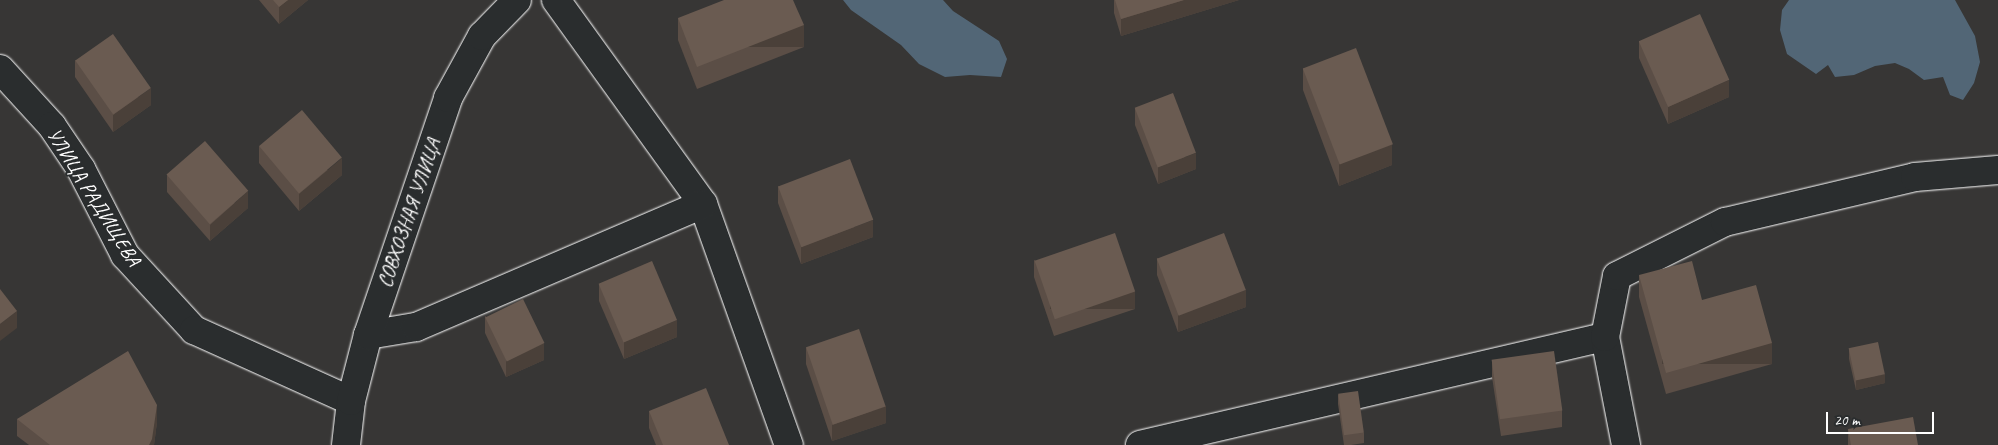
<!DOCTYPE html>
<meta charset="utf-8">
<style>
body{margin:0}
#map{position:relative;width:1998px;height:445px;overflow:hidden;background:#373635;font-family:Caveat,sans-serif}
div>[style]{position:absolute}
[style*='--x']{left:calc(var(--x)*1px);top:calc(var(--y)*1px);width:calc(var(--w)*1px);rotate:calc(var(--a)*1deg)}
.water>*{inset:0;background:#526676}
.roads{filter:drop-shadow(0 0 1px #fff) drop-shadow(0 0 1px #fff)}
.minor>*{height:28px;margin:-14px;padding:0 14px;transform-origin:14px;border-radius:14px;background:#2a2d2e}
.wall>*{inset:0;background:#5b4e46}
.shaded-wall>*{inset:0;background:#4a4039;transform-origin:0 0}
.building>*{inset:0;background:#6a5b51;transform-origin:0 0}
span{translate:-50% -50%;white-space:nowrap;text-align:center;line-height:1.15;-webkit-text-stroke:4px #2a2d2e;paint-order:stroke}
.street-label{font-size:20px;color:#fff}
.scale{position:absolute;left:1826px;top:412px;width:108px;height:22px;box-sizing:border-box;border:2px solid #fff;border-top:0;padding-left:6px;font-size:15px;line-height:18px;white-space:nowrap;color:#fff;-webkit-text-stroke:4px #2a2d2e;paint-order:stroke}
</style>
<div id="map">
<div class="water">
<i style="clip-path:polygon(843px 0,943px 0,953px 11px,999px 41px,1007px 59px,1001px 77px,970px 75px,945px 77px,919px 64px,901px 45px,851px 10px)"></i>
<i style="clip-path:polygon(1789px 0,1955px 0,1975px 36px,1980px 62px,1974px 83px,1963px 100px,1950px 95px,1943px 77px,1924px 80px,1909px 69px,1895px 63px,1875px 66px,1854px 75px,1835px 77px,1828px 65px,1816px 74px,1787px 54px,1780px 30px,1782px 10px)"></i>
</div>
<div class="roads">
<div class="minor">
<i style="--x:556;--y:0;--w:251;--a:54.2"></i>
<i style="--x:703;--y:204;--w:256;--a:70.4"></i>
<i style="--x:0;--y:69;--w:77;--a:47.6"></i>
<i style="--x:52;--y:126;--w:52;--a:56"></i>
<i style="--x:81;--y:169;--w:97;--a:62.9"></i>
<i style="--x:125;--y:255;--w:102;--a:47.4"></i>
<i style="--x:194;--y:330;--w:172;--a:24.3"></i>
<i style="--x:368;--y:335;--w:49;--a:-9.5"></i>
<i style="--x:416;--y:327;--w:312;--a:-23.2"></i>
<i style="--x:346;--y:445;--w:44;--a:-83.5"></i>
<i style="--x:351;--y:401;--w:68;--a:-75.6"></i>
<i style="--x:368;--y:335;--w:250;--a:-71.3"></i>
<i style="--x:448;--y:98;--w:71;--a:-61.3"></i>
<i style="--x:482;--y:36;--w:50;--a:-45.8"></i>
<i style="--x:1140;--y:445;--w:477;--a:-13.1"></i>
<i style="--x:1626;--y:445;--w:110;--a:-101"></i>
<i style="--x:1605;--y:337;--w:62;--a:-78.9"></i>
<i style="--x:1617;--y:276;--w:121;--a:-26.6"></i>
<i style="--x:1725;--y:222;--w:195;--a:-13.3"></i>
<i style="--x:1915;--y:177;--w:83;--a:-4.8"></i>
</div>
</div>
<div class="wall">
<i style="clip-path:polygon(259px 0,308px 0,279px 24px)"></i>
<i style="clip-path:polygon(1114px 0,1239px 0,1121px 36px,1114px 13px)"></i>
<i style="clip-path:polygon(678px 18px,804px 47px,697px 89px,678px 40px)"></i>
<i style="clip-path:polygon(1639px 41px,1729px 97px,1668px 124px,1639px 58px)"></i>
<i style="clip-path:polygon(75px 60px,151px 105px,113px 132px,75px 77px)"></i>
<i style="clip-path:polygon(1303px 68px,1392px 165px,1339px 186px,1303px 90px)"></i>
<i style="clip-path:polygon(1135px 108px,1196px 169px,1158px 184px,1135px 125px)"></i>
<i style="clip-path:polygon(259px 146px,342px 175px,299px 211px,259px 163px)"></i>
<i style="clip-path:polygon(167px 175px,248px 208px,210px 241px,167px 192px)"></i>
<i style="clip-path:polygon(778px 186px,873px 237px,801px 264px,778px 203px)"></i>
<i style="clip-path:polygon(1157px 258px,1246px 307px,1178px 332px,1157px 275px)"></i>
<i style="clip-path:polygon(1034px 260px,1135px 309px,1054px 336px,1034px 277px)"></i>
<i style="clip-path:polygon(1639px 275px,1702px 300px,1772px 364px,1666px 394px,1639px 297px)"></i>
<i style="clip-path:polygon(599px 284px,677px 337px,624px 359px,599px 301px)"></i>
<i style="clip-path:polygon(485px 316px,544px 360px,506px 377px,485px 333px)"></i>
<i style="clip-path:polygon(806px 347px,886px 423px,832px 441px,806px 364px)"></i>
<i style="clip-path:polygon(1849px 349px,1885px 383px,1856px 390px,1849px 359px)"></i>
<i style="clip-path:polygon(1492px 360px,1562px 410px,1562px 427px,1501px 436px,1492px 377px)"></i>
<i style="clip-path:polygon(1338px 394px,1364px 433px,1364px 443px,1351px 445px,1344px 445px,1338px 404px)"></i>
<i style="clip-path:polygon(649px 411px,729px 445px,656px 445px,649px 428px)"></i>
<i style="clip-path:polygon(17px 419px,157px 422px,154px 445px,29px 445px,17px 436px)"></i>
<i style="clip-path:polygon(1848px 429px,1918px 445px,1848px 445px)"></i>
</div>
<div class="shaded-wall">
<i style="clip-path:polygon(288px 0,308px 0,279px 24px,279px 7px)"></i>
<i style="clip-path:polygon(1184px 0,1239px 0,1121px 36px,1121px 19px)"></i>
<i style="left:804px;top:25px;width:22px;height:115px;rotate:90deg"></i>
<i style="clip-path:polygon(1729px 80px,1729px 97px,1668px 124px,1668px 107px)"></i>
<i style="clip-path:polygon(151px 88px,151px 105px,113px 132px,113px 115px)"></i>
<i style="clip-path:polygon(1392px 144px,1392px 165px,1339px 186px,1339px 164px)"></i>
<i style="clip-path:polygon(1196px 153px,1196px 169px,1158px 184px,1158px 167px)"></i>
<i style="clip-path:polygon(342px 158px,342px 175px,299px 211px,299px 194px)"></i>
<i style="clip-path:polygon(248px 191px,248px 208px,210px 241px,210px 225px)"></i>
<i style="clip-path:polygon(873px 220px,873px 237px,801px 264px,801px 247px)"></i>
<i style="clip-path:polygon(1246px 290px,1246px 307px,1178px 332px,1178px 315px)"></i>
<i style="left:1135px;top:292px;width:17px;height:85px;rotate:90deg"></i>
<i style="clip-path:polygon(17px 311px,17px 328px,0 341px,0 324px)"></i>
<i style="clip-path:polygon(677px 320px,677px 337px,624px 359px,624px 342px)"></i>
<i style="clip-path:polygon(544px 343px,544px 360px,506px 377px,506px 360px)"></i>
<i style="left:1772px;top:343px;width:21px;height:110px;rotate:90deg"></i>
<i style="clip-path:polygon(1885px 374px,1885px 383px,1856px 390px,1856px 380px)"></i>
<i style="clip-path:polygon(157px 405px,157px 422px,154px 445px,149px 445px)"></i>
<i style="clip-path:polygon(886px 406px,886px 423px,832px 441px,832px 425px)"></i>
</div>
<div class="building">
<i style="clip-path:polygon(273px 0,288px 0,279px 7px)"></i>
<i style="clip-path:polygon(724px 0,793px 0,804px 25px,697px 67px,678px 18px)"></i>
<i style="clip-path:polygon(1115px 0,1184px 0,1121px 19px)"></i>
<i style="left:1700px;top:14px;width:72px;height:67px;rotate:66deg"></i>
<i style="left:113px;top:34px;width:66px;height:46px;rotate:55deg"></i>
<i style="left:1356px;top:48px;width:103px;height:57px;rotate:69deg"></i>
<i style="left:1173px;top:93px;width:64px;height:41px;rotate:69deg"></i>
<i style="left:302px;top:110px;width:62px;height:56px;rotate:50deg"></i>
<i style="left:205px;top:141px;width:66px;height:51px;rotate:49deg"></i>
<i style="left:850px;top:159px;width:65px;height:77px;rotate:69deg"></i>
<i style="left:1115px;top:233px;width:62px;height:85px;rotate:71deg"></i>
<i style="left:1224px;top:233px;width:61px;height:72px;rotate:69deg"></i>
<i style="left:652px;top:261px;width:64px;height:58px;rotate:67deg"></i>
<i style="clip-path:polygon(1692px 261px,1702px 300px,1756px 285px,1772px 343px,1666px 373px,1639px 275px)"></i>
<i style="clip-path:polygon(0 289px,17px 311px,0 324px)"></i>
<i style="left:523px;top:299px;width:49px;height:42px;rotate:64deg"></i>
<i style="left:859px;top:329px;width:82px;height:56px;rotate:71deg"></i>
<i style="left:1878px;top:342px;width:33px;height:30px;rotate:78deg"></i>
<i style="clip-path:polygon(128px 351px,157px 405px,152px 439px,149px 445px,50px 445px,17px 419px)"></i>
<i style="left:1554px;top:351px;width:60px;height:63px;rotate:82deg"></i>
<i style="clip-path:polygon(706px 388px,729px 445px,663px 445px,649px 411px)"></i>
<i style="left:1358px;top:391px;width:42px;height:20px;rotate:82deg"></i>
<i style="clip-path:polygon(1913px 417px,1918px 445px,1851px 445px,1848px 429px)"></i>
</div>
<div class="street-label">
<span style="left:94px;top:197px;rotate:58deg">УЛИЦА РАДИЩЕВА</span>
<span style="left:409px;top:213px;rotate:-71deg">СОВХОЗНАЯ УЛИЦА</span>
</div>
<div class="scale">20 m</div>
</div>
